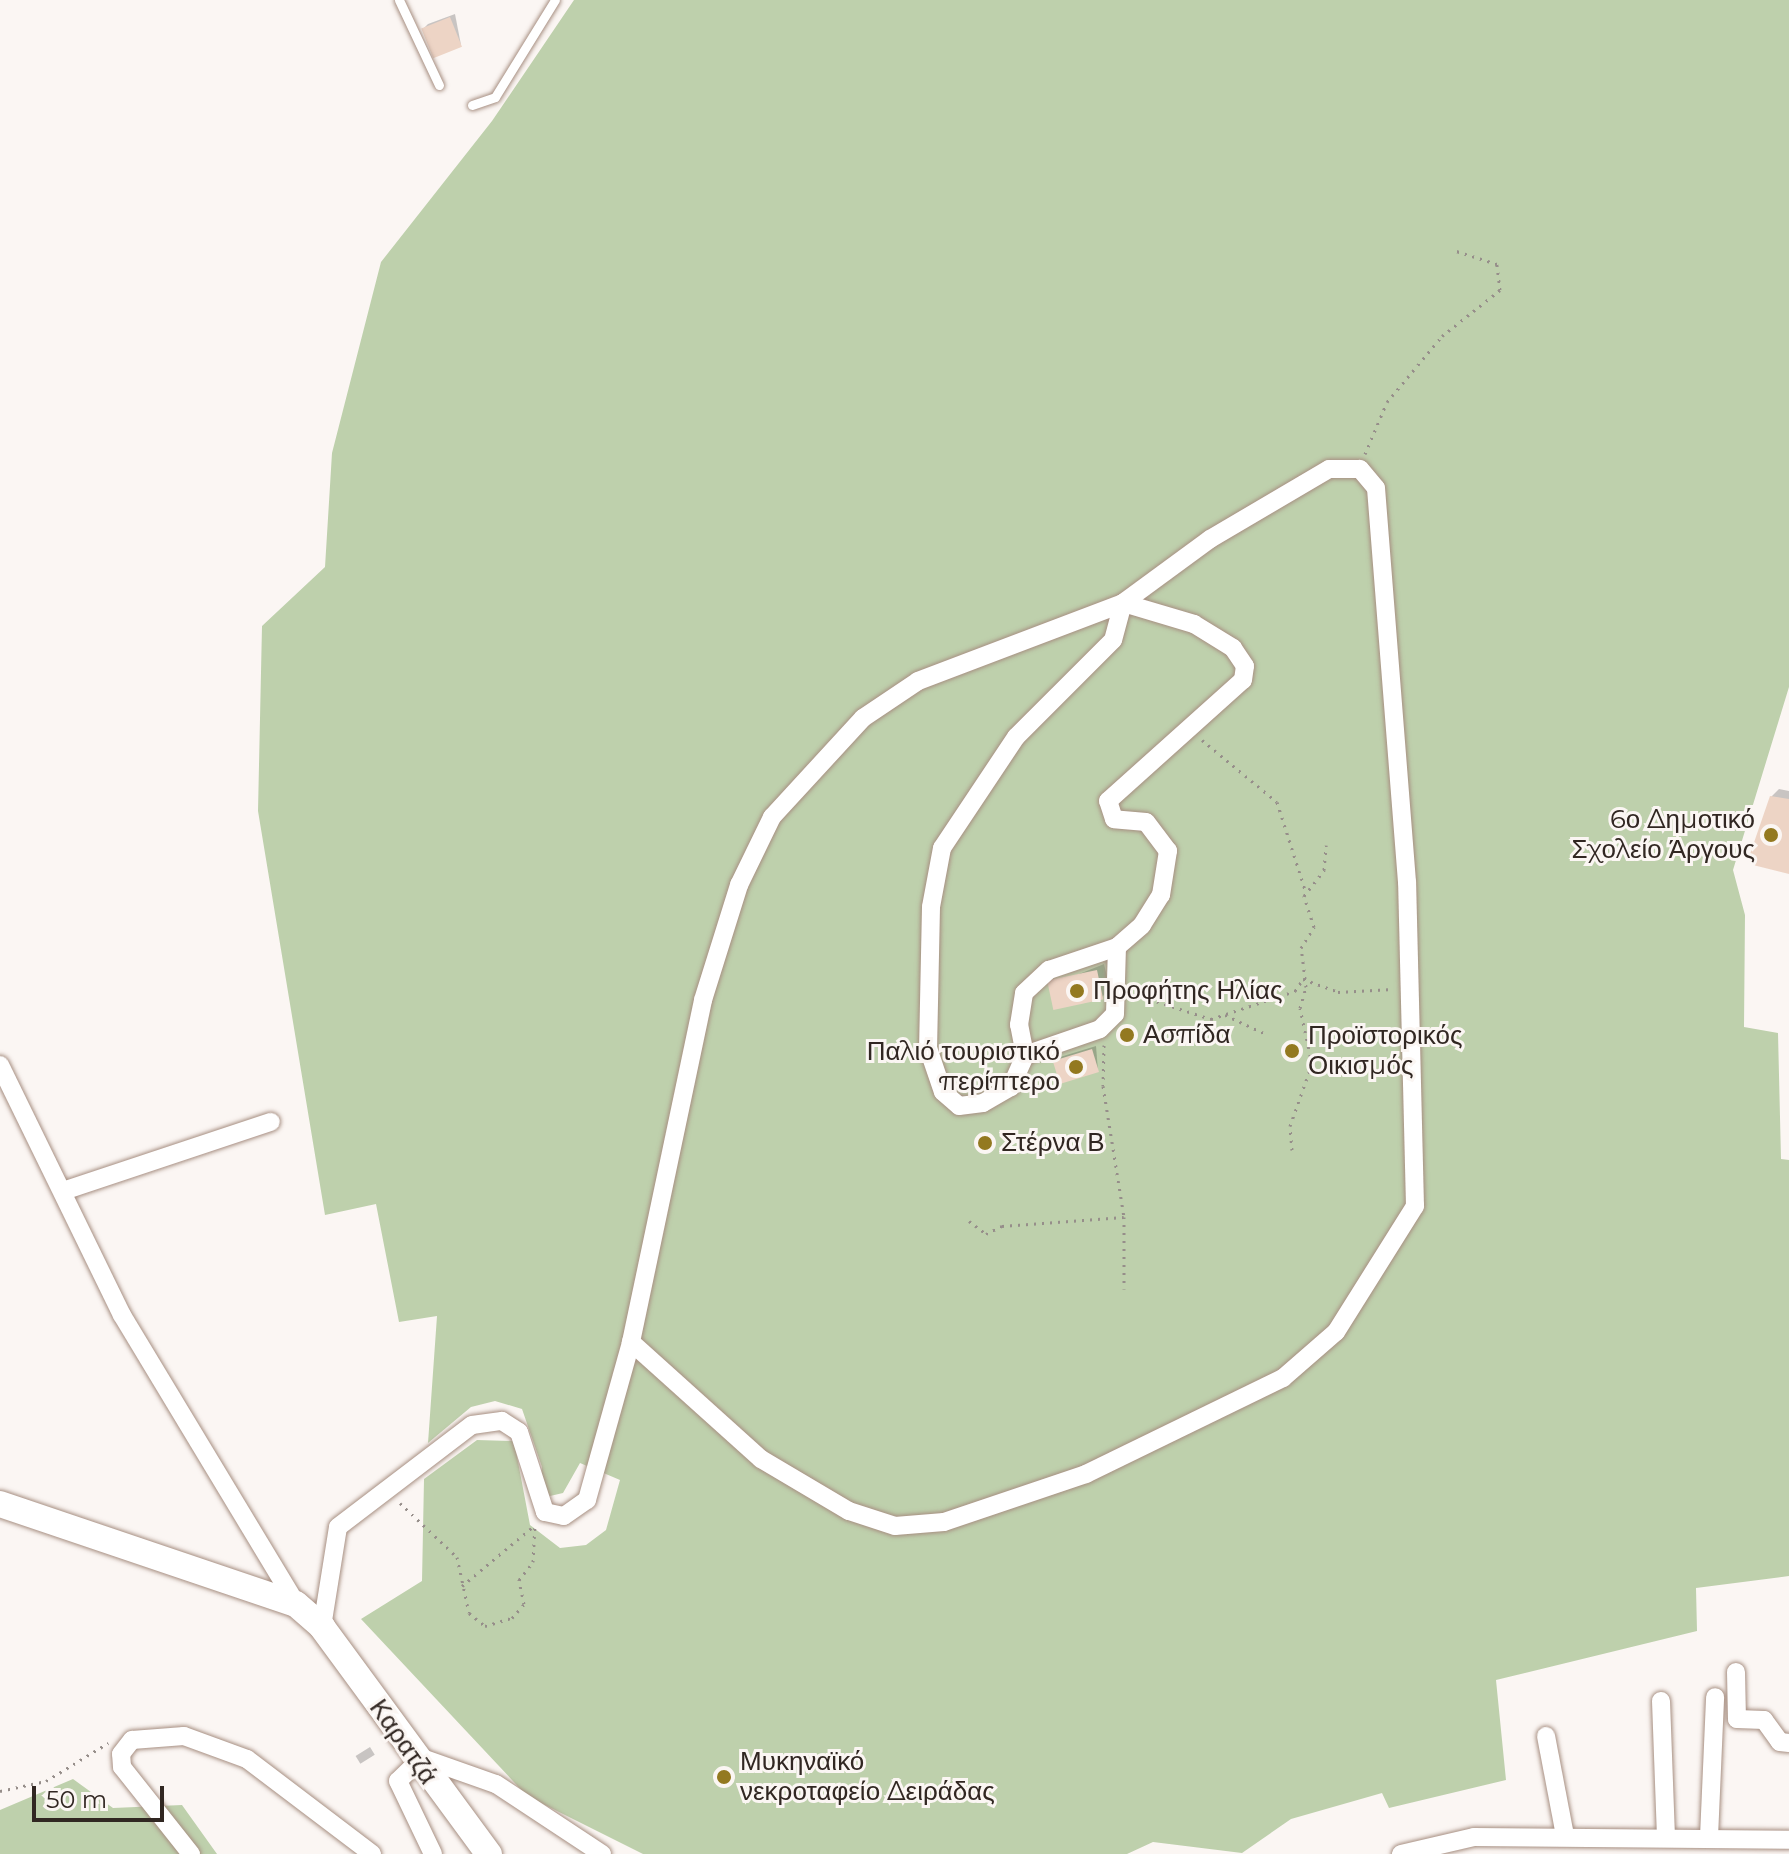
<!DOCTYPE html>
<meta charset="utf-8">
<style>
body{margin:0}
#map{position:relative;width:1789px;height:1854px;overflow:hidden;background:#fbf6f3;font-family:Montserrat,sans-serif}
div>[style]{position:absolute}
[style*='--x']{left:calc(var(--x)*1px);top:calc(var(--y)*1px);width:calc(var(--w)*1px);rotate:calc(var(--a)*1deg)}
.green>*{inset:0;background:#bed0ac}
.shadow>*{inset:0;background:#0003;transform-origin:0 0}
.building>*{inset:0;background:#edd4c5;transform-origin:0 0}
.path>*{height:3px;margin-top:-1.5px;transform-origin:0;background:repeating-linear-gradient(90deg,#968e8a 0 2px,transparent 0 8px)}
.roads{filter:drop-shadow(0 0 2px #a78f82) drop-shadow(0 0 2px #a78f82)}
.lane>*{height:9px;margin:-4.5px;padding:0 4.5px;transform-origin:4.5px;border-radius:4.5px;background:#fff}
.street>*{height:18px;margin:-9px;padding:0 9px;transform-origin:9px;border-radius:9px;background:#fff}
.secondary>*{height:26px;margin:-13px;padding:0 13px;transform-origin:13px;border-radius:13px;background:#fff}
.dots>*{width:22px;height:22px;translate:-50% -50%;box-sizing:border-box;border:4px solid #fbf6f3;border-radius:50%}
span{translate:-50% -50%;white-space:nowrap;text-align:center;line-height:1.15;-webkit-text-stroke:6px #fbf6f3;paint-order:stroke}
.poi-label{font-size:26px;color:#312722}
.right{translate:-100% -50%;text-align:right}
.left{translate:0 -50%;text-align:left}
.street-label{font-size:26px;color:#312722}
.scale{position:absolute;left:32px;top:1786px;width:132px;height:36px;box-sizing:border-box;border:4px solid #312722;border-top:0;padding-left:10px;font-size:24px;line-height:28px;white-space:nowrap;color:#312722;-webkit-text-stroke:6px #fbf6f3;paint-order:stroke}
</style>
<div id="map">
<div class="green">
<i style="clip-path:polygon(574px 0,1789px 0,1789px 687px,1733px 870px,1745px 915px,1744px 1027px,1778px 1033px,1781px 1159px,1789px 1160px,1789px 1576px,1696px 1588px,1697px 1631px,1496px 1680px,1506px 1780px,1389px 1808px,1382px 1793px,1291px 1819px,1242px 1853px,1153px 1842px,1127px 1854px,643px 1854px,527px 1796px,361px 1619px,422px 1581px,424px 1479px,477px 1440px,514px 1441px,530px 1525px,560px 1548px,586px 1545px,606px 1530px,620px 1480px,580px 1463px,563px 1493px,550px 1496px,540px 1487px,542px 1467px,522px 1409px,495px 1401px,471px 1407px,428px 1443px,437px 1316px,399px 1322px,376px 1204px,325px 1215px,258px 811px,262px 626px,325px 567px,332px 453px,381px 262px,492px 121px)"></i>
<i style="clip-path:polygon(73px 1779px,113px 1808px,182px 1805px,217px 1854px,0 1854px,0 1810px)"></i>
</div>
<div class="shadow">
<i style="clip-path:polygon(455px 14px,461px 45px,423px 29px,428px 24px)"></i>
<i style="clip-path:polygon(1779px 789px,1789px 791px,1789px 869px,1771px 797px)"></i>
<i style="clip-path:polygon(1104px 964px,1110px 989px,1102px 997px,1054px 984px)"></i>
<i style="clip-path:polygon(1096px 1046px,1098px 1071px,1055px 1062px,1060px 1057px)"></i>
<i style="left:370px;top:1747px;width:9px;height:17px;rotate:58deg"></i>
</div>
<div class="building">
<i style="left:450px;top:17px;width:32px;height:31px;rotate:68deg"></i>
<i style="clip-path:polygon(1770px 796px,1789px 799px,1789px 874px,1753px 865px,1749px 857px)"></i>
<i style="left:1097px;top:970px;width:30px;height:51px;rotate:78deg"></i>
<i style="left:1092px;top:1049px;width:24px;height:41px;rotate:73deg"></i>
</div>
<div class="path">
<i style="--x:1365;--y:454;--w:56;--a:-67.1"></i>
<i style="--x:1387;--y:402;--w:86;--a:-50.2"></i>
<i style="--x:1442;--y:336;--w:74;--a:-38.4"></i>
<i style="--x:1500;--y:290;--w:26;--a:-97"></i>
<i style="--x:1497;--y:264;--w:46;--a:-162.3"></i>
<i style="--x:1202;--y:740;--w:97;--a:39.6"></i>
<i style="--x:1277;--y:802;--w:92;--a:72.3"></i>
<i style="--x:1134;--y:994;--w:81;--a:18"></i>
<i style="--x:1211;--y:1019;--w:89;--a:-18.4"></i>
<i style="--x:1295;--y:991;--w:14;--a:-56"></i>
<i style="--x:1303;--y:979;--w:37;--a:20"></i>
<i style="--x:1338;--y:992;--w:55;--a:-3.1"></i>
<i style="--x:1225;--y:1015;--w:43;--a:24.8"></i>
<i style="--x:1104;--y:1045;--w:41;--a:91.4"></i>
<i style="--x:1103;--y:1086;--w:133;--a:80.9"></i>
<i style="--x:1124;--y:1217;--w:72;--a:90"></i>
<i style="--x:1292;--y:1150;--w:24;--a:-95"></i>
<i style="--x:1290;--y:1126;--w:66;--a:-70.5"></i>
<i style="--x:1312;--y:1064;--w:57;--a:-102.1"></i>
<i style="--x:1300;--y:1008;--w:22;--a:-74"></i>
<i style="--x:1306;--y:987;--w:39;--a:-97"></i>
<i style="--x:1301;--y:948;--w:25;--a:-58"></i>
<i style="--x:1314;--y:927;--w:33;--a:-108"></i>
<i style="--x:1304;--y:896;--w:33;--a:-52"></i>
<i style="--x:1324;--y:870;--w:25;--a:-85"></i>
<i style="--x:969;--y:1221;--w:21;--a:37"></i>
<i style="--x:986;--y:1234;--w:18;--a:-27"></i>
<i style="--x:1002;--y:1226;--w:122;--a:-4.2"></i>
<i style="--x:400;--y:1503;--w:79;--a:43.5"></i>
<i style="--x:457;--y:1557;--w:57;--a:77.9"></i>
<i style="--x:469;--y:1613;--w:21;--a:39"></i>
<i style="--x:485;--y:1626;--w:28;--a:-17"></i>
<i style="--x:512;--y:1618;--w:18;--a:-49"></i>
<i style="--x:524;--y:1604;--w:25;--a:-102"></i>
<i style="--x:519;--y:1580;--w:23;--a:-52"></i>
<i style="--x:533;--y:1562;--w:37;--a:-87"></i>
<i style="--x:462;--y:1586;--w:95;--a:-39.9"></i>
<i style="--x:0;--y:1791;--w:47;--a:-12.3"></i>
<i style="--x:46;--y:1781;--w:73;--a:-31.5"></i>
</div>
<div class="roads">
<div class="lane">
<i style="--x:399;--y:0;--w:94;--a:64.8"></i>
<i style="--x:472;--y:105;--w:24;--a:-19"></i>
<i style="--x:495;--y:97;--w:114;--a:-58.3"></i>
</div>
<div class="street">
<i style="--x:1025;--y:1055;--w:79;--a:-19.1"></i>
<i style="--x:1100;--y:1029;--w:21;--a:-45"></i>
<i style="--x:1115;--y:1014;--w:67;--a:-88.3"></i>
<i style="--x:0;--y:1065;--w:278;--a:64"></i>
<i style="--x:122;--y:1315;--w:337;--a:58.9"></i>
<i style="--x:63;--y:1191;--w:219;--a:-18.4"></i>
<i style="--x:631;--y:1342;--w:175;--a:42"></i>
<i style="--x:761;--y:1459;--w:102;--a:30.6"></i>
<i style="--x:849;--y:1511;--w:48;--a:18.1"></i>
<i style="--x:895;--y:1526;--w:49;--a:-4.7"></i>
<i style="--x:944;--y:1522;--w:150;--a:-18.7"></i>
<i style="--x:1086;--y:1474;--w:219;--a:-26"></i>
<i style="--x:1283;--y:1378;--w:70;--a:-41"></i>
<i style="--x:1336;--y:1332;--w:149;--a:-57.9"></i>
<i style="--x:1415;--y:1206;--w:324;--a:-91.4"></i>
<i style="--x:1407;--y:882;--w:395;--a:-94.5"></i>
<i style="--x:1376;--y:488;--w:25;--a:-130"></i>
<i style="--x:1360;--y:469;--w:31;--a:180"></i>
<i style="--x:1329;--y:469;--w:138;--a:149.5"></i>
<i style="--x:1210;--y:539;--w:108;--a:143.7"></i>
<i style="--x:322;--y:1627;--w:101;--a:-80.9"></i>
<i style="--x:338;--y:1527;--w:168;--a:-37.3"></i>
<i style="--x:472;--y:1425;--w:30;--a:-8"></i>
<i style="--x:502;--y:1421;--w:20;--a:33"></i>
<i style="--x:519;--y:1432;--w:84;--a:72"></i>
<i style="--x:545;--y:1512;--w:19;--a:12"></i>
<i style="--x:564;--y:1516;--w:28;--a:-35"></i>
<i style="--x:587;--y:1500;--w:164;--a:-74.4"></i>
<i style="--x:631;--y:1342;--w:349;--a:-78.1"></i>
<i style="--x:703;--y:1000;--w:121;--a:-72.6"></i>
<i style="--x:739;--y:885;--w:76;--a:-64.1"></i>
<i style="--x:772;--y:817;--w:134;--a:-47.4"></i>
<i style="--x:863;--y:718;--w:66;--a:-33.9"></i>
<i style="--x:918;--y:681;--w:219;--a:-20.8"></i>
<i style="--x:1123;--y:603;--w:38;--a:105"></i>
<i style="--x:1113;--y:640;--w:137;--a:135"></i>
<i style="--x:1016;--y:737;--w:133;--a:123.7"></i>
<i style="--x:942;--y:848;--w:60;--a:100.6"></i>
<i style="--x:931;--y:907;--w:141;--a:91.2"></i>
<i style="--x:928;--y:1048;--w:46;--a:71.2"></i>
<i style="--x:943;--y:1092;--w:21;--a:41"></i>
<i style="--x:959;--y:1106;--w:24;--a:-7"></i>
<i style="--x:983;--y:1103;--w:32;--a:-30"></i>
<i style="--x:1011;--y:1087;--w:35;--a:-66"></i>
<i style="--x:1025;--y:1055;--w:31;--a:-101"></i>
<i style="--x:1019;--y:1025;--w:32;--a:-81"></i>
<i style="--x:1024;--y:993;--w:34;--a:-43"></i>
<i style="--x:1049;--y:970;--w:72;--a:-18.7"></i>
<i style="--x:1117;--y:947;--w:33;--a:-41"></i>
<i style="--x:1142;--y:925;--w:36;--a:-58"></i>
<i style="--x:1161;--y:895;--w:45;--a:-81"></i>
<i style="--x:1168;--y:851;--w:36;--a:-127"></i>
<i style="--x:1146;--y:822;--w:32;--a:-175"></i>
<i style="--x:1114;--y:819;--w:19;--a:-108"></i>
<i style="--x:1108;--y:801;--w:181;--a:-41.9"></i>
<i style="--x:1243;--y:680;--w:14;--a:-82"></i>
<i style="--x:1245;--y:666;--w:22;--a:-124"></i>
<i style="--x:1233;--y:648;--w:46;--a:-148.4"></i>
<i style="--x:1194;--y:624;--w:74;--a:-163.5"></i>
<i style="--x:1736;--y:1672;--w:47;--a:88.8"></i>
<i style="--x:1737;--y:1719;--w:27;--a:2"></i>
<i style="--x:1764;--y:1720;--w:27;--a:54"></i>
<i style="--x:1780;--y:1742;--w:9;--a:6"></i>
<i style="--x:1661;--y:1701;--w:134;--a:87.9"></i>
<i style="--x:1546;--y:1736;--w:102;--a:79.2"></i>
<i style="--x:1709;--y:1837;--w:140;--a:-87.5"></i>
<i style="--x:191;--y:1854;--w:111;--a:-128.4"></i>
<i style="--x:122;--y:1767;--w:13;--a:-94"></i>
<i style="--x:121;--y:1754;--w:18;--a:-52"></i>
<i style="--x:132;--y:1740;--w:52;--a:-4.4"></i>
<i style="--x:184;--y:1736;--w:67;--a:20.1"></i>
<i style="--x:247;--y:1759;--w:157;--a:37.2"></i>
<i style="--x:433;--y:1854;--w:81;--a:-115.6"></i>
<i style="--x:398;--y:1781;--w:33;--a:-44"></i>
<i style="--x:422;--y:1758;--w:78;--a:19.4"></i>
<i style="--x:496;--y:1784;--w:127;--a:33.4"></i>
<i style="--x:1401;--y:1854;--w:75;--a:-13.1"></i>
<i style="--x:1474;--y:1837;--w:315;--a:0.5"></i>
</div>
<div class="secondary">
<i style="--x:0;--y:1504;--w:312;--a:18.7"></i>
<i style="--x:296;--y:1604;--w:35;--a:41"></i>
<i style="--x:322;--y:1627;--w:282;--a:53.7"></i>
</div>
</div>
<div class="dots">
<i style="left:1771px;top:835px;background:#937920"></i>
<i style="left:1077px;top:991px;background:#937920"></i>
<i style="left:1127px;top:1035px;background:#937920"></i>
<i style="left:1292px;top:1051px;background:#937920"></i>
<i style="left:1076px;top:1067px;background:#937920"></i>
<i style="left:985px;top:1143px;background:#937920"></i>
<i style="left:724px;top:1777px;background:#937920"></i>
</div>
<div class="poi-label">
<span class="right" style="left:1755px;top:835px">6ο Δημοτικό<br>Σχολείο Άργους</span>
<span class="left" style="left:1093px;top:991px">Προφήτης Ηλίας</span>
<span class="left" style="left:1143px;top:1035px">Ασπίδα</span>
<span class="left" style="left:1308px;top:1051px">Προϊστορικός<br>Οικισμός</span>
<span class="right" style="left:1060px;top:1067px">Παλιό τουριστικό<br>περίπτερο</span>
<span class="left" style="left:1001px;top:1143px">Στέρνα Β</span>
<span class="left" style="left:740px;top:1777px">Μυκηναϊκό<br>νεκροταφείο Δειράδας</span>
</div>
<div class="street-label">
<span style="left:403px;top:1742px;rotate:55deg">Καρατζά</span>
</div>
<div class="scale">50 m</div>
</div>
